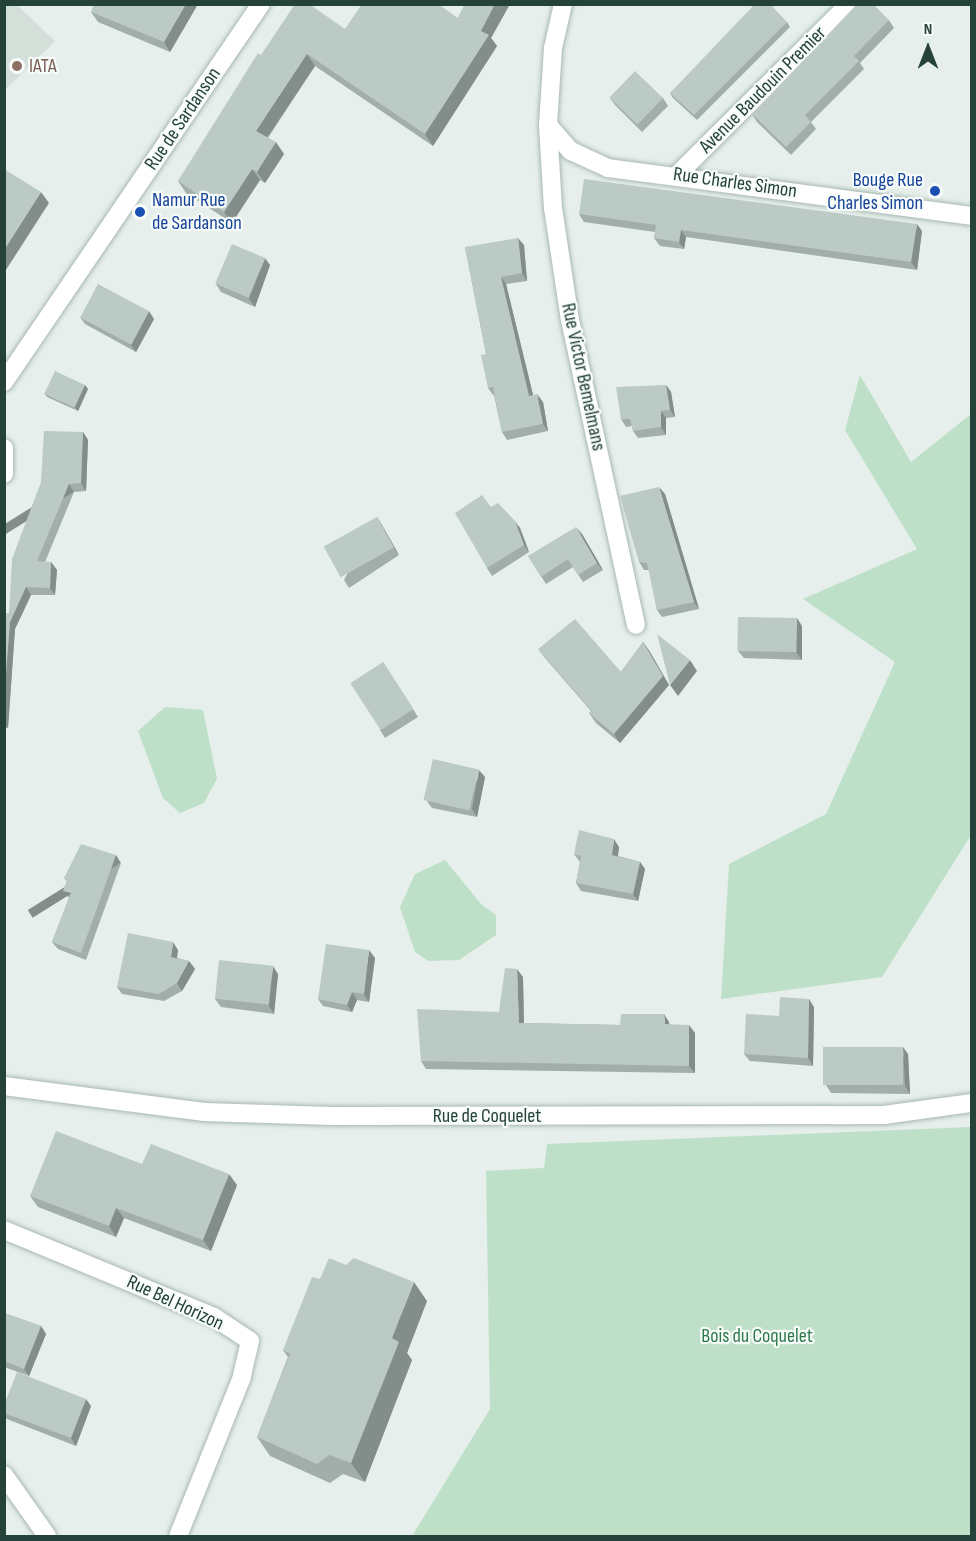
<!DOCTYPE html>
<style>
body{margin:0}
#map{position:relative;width:976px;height:1541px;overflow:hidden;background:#e6efeb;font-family:"Sofia Sans Condensed",sans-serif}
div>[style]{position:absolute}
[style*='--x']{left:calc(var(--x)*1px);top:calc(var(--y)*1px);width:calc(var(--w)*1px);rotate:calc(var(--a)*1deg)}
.built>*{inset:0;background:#d4dfda}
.green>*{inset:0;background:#bfe0c8}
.roads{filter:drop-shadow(0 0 2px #a8b8b2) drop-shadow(0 0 2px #a8b8b2)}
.street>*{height:18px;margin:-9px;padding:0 9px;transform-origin:9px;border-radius:9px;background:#fff}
.wall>*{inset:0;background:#a1aea9}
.shaded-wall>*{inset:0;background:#838d89;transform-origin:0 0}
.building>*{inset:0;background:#bbcac4;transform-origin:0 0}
.dots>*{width:16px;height:16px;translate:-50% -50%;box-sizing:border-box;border:3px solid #f7fbf9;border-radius:50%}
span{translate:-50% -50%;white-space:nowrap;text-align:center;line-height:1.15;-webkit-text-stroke:4.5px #f7fbf9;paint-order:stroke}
.education-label{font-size:20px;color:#785e54}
.left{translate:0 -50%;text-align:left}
.street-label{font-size:20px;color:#24423a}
.transit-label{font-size:20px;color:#164399}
.right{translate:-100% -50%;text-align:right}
.park-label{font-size:20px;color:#2d7a4b}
.frame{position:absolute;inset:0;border:6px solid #24423a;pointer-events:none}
.north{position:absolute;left:898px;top:18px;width:60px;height:60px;-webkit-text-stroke:4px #f7fbf9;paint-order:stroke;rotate:0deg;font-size:16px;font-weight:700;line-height:24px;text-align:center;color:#24423a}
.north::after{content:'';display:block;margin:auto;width:21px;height:27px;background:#24423a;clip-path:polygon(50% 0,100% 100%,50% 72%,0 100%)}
</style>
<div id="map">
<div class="built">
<i style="clip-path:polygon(5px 4px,17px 5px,55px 41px,5px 90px)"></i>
</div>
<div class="green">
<i style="clip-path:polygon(860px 375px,911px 462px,971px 414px,971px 835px,882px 977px,721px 999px,729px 864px,826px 814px,895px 662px,803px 599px,917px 549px,845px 430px)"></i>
<i style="clip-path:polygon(165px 707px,203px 710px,217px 779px,204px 803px,180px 813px,163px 798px,138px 731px)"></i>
<i style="clip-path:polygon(445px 860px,481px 904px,496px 915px,496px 935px,459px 960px,428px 961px,415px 952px,400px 907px,415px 874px)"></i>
<i style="clip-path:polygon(971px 1127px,971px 1536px,412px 1536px,490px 1409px,486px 1171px,544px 1168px,547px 1144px)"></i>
</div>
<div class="roads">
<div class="street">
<i style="--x:563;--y:4;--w:45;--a:102.8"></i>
<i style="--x:553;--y:48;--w:77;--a:93.7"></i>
<i style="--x:548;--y:125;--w:83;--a:86.6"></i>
<i style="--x:553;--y:208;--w:113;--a:81.4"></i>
<i style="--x:570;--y:320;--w:312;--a:77.8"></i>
<i style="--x:548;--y:125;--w:35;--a:49"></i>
<i style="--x:571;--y:151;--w:41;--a:24.7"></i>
<i style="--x:608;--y:168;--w:367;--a:7.5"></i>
<i style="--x:677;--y:175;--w:243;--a:-44.8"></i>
<i style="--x:4;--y:382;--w:457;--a:-55.8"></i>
<i style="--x:4;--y:448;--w:26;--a:90"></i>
<i style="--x:4;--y:1086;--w:202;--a:7.4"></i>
<i style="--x:204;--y:1112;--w:128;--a:1.8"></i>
<i style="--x:332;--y:1116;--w:552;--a:-0.1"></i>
<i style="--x:884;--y:1115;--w:89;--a:-7.8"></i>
<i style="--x:4;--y:1230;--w:227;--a:22.5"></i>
<i style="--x:214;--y:1317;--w:43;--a:33.7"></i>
<i style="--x:250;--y:1341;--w:37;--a:103"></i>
<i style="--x:242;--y:1377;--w:171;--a:111.9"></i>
<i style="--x:4;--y:1475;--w:75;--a:54.8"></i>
</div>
</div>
<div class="wall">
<i style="clip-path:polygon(198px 4px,170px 52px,98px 22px,91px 12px)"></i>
<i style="clip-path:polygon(465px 4px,510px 4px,491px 38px,497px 46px,433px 146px,315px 66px,268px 138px,284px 154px,265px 183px,260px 180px,232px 223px,186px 193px,178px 181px,261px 55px,345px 29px,458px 18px)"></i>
<i style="clip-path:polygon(889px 20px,894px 28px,860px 63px,864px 69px,811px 122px,816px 129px,791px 155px,757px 122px,752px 114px)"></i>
<i style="clip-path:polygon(787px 22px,790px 27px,697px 120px,673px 98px,670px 93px)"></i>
<i style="clip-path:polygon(610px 98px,663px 98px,668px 106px,642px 132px,615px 105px)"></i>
<i style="clip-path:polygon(579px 214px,922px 231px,917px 270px,686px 237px,684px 249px,660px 246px,654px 238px,655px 232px,584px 222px)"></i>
<i style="clip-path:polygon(524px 245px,527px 281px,506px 284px,533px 395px,543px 402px,548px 431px,507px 440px,502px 432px,494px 395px,493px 395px,488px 388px,486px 354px,465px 247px)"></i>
<i style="clip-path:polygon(270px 265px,255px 307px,221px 292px,216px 284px)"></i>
<i style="clip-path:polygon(80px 317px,154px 319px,136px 352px,85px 324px)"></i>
<i style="clip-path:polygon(85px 385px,88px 389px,78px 411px,47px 397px,44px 393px)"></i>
<i style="clip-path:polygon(666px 385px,671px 392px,675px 417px,666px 418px,666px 435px,638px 438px,633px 431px,632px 426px,626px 427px,621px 419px)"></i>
<i style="clip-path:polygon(83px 432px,88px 440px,86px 491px,74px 492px,45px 562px,51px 562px,57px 570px,55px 595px,31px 595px,15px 629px,8px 728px,4px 728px,4px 613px,9px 613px)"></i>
<i style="clip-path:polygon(665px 494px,699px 609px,662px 617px,657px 610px,649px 570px,644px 570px,639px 562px)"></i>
<i style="clip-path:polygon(491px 507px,520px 528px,529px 552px,492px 576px,487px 568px)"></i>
<i style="clip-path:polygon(377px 517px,399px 555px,349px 588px,344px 580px)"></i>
<i style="clip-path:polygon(582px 534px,603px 570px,583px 582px,573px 567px,546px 584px,528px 556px)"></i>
<i style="clip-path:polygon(802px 626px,802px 660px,744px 658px,738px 651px)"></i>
<i style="clip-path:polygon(643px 642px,650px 652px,669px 685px,620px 743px,596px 723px,589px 713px,591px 711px,545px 658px,538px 649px,621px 672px)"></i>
<i style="clip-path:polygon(383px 662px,418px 717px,385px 738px,380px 730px)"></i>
<i style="clip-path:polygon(485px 777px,477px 817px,432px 808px,426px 800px)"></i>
<i style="clip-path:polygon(619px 847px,618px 856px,640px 862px,645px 869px,638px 901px,581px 891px,576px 883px,580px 862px,574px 854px)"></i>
<i style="clip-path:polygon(121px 863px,86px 960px,58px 949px,52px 942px,69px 898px,63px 891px,67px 881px,64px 878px)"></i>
<i style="clip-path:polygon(178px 950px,177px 958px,189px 961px,195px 969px,182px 991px,164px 1001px,122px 994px,117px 987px)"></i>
<i style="clip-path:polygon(375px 958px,369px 1002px,357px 1000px,352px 1012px,323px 1006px,318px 999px)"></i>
<i style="clip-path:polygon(278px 974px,274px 1014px,221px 1007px,215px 999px)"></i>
<i style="clip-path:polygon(523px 977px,524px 1023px,620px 1025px,669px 1022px,669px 1025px,695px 1033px,695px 1073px,426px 1069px,421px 1061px,499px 1012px)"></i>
<i style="clip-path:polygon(814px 1007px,813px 1066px,750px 1061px,744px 1054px,779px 1016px)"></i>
<i style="clip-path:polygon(908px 1054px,910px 1094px,831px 1093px,826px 1085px)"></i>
<i style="clip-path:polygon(142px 1164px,237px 1185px,211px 1251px,124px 1218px,116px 1237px,38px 1207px,30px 1196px)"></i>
<i style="clip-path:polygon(427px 1301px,407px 1353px,412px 1360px,365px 1482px,343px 1474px,330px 1483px,270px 1456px,257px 1437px,288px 1357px,283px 1350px)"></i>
<i style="clip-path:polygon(4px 1313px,41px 1326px,46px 1334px,29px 1376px,4px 1367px)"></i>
<i style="clip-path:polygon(4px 1405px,91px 1406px,76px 1446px,7px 1419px,4px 1416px)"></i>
</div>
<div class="shaded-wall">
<i style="clip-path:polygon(186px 4px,198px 4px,170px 52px,164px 42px)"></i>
<i style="clip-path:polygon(495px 4px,510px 4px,491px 38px,497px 46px,433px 146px,425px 134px)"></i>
<i style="clip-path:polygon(307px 54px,315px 66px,264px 142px,256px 131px)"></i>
<i style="clip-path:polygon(276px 142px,284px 154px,265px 183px,257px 172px)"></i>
<i style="clip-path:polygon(252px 169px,260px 180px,232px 223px,224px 212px)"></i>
<i style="clip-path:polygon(41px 192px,49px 203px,4px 273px,4px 250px)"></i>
<i style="clip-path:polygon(917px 224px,922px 231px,917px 270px,911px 262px)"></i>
<i style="clip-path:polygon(681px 230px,686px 237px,684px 249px,679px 242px)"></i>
<i style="clip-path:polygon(518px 238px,524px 245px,527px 281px,522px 273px)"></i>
<i style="clip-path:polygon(265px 258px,270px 265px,255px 307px,249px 299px)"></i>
<i style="clip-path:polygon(501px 277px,506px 284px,535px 403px,529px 396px)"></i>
<i style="clip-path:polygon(149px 311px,154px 319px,136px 352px,130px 344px)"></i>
<i style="clip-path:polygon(85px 385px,88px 389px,78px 411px,75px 407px)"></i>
<i style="clip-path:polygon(666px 385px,671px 392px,675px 417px,670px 410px)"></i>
<i style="clip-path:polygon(537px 394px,543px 402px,548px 431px,543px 424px)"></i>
<i style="clip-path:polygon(661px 411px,666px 418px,666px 435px,661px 427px)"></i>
<i style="clip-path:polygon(83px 432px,88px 440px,86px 491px,81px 483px)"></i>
<i style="left:69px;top:484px;width:9px;height:83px;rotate:58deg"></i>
<i style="clip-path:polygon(659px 487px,665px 494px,699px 609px,694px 602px)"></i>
<i style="clip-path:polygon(377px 517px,382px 525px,399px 555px,394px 548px)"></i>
<i style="clip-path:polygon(515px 521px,520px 528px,529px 552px,524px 545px)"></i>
<i style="clip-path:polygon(576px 527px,582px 534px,603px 570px,597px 563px)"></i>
<i style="clip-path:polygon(51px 562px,57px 570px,55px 595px,50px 588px)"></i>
<i style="clip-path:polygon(26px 587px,31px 595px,15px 629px,8px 728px,4px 723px,4px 699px,10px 622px)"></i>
<i style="clip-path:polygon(797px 618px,802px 626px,802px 660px,796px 652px)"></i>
<i style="clip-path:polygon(643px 642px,650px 652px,669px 685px,620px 743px,614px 734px)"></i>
<i style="clip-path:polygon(690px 660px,697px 671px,678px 696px,670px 685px)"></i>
<i style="clip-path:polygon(479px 770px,485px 777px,477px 817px,472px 809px)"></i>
<i style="clip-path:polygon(614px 839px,619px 847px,617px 862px,612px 855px)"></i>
<i style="left:116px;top:855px;width:9px;height:104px;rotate:58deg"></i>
<i style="clip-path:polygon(640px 862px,645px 869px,638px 901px,633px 894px)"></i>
<i style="clip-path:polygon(173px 942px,178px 950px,176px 964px,171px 957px)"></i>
<i style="clip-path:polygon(369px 950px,375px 958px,369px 1002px,364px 994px)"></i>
<i style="clip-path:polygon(189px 961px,195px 969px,182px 991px,177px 983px)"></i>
<i style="clip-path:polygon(273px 966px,278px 974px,274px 1014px,269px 1006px)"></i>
<i style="clip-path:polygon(517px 969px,523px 977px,524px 1030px,519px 1023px)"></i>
<i style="clip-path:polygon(352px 992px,357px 1000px,352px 1012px,347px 1005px)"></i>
<i style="clip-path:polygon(809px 999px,814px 1007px,813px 1066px,808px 1058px)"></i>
<i style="clip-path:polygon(664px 1014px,669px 1022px,670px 1032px,665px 1024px)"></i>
<i style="clip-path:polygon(689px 1025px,695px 1033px,695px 1073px,689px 1066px)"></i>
<i style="clip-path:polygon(903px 1047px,908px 1054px,910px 1094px,905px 1086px)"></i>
<i style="clip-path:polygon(229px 1174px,237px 1185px,211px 1251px,203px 1240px)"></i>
<i style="clip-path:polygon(116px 1208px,124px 1218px,116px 1237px,109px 1226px)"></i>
<i style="clip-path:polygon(414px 1282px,427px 1301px,407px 1353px,412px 1360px,365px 1482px,351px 1463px,392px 1338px)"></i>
<i style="clip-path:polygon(41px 1326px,46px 1334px,29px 1376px,24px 1369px)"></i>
<i style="clip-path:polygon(86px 1399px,91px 1406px,76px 1446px,71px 1438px)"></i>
</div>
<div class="building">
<i style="clip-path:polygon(94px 4px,186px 4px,164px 42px,91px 12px)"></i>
<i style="clip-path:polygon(295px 4px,309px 4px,345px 29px,362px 4px,438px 4px,458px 18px,465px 4px,495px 4px,481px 31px,489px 35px,425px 134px,307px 54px,256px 131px,276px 142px,257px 172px,252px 169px,224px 212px,178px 181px,258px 53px,261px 55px)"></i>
<i style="clip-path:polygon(755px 4px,770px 4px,787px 22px,694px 115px,670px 93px)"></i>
<i style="clip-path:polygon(857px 4px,873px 4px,889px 20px,854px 56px,859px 61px,805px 115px,811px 122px,786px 147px,752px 114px)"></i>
<i style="left:635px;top:71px;width:39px;height:37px;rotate:44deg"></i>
<i style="clip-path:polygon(4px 169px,41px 192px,4px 250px)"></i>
<i style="clip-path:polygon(584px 179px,917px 224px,911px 262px,681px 230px,679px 242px,654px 238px,656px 225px,579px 214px)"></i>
<i style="clip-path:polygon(518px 238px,522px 273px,501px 277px,529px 396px,537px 394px,543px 424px,502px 432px,493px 387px,488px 388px,481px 355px,486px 354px,465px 247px)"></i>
<i style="left:232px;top:244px;width:36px;height:43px;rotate:23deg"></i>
<i style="left:98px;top:284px;width:58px;height:38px;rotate:28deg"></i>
<i style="left:55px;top:371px;width:33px;height:25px;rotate:25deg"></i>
<i style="clip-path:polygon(666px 385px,670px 410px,661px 411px,661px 427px,633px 431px,630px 419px,621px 419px,616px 387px)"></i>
<i style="clip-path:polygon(44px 431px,83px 432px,81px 483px,69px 484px,37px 561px,51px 562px,50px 588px,26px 587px,10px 622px,4px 699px,4px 613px,9px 613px,12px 559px,41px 482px)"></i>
<i style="clip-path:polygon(659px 487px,694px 602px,657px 610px,647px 563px,639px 562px,620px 496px)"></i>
<i style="clip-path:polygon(482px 495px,491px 507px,498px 503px,515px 521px,524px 545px,487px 568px,455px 513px)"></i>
<i style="left:377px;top:517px;width:35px;height:61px;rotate:61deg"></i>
<i style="clip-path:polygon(576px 527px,597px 563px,578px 575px,568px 559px,541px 577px,528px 556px)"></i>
<i style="left:738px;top:617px;width:59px;height:34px;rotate:1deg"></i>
<i style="clip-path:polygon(575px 619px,621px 672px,643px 642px,663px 676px,614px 734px,589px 713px,591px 710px,538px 649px)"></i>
<i style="clip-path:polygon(657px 634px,690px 660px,670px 685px)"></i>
<i style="left:383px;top:662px;width:56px;height:39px;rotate:57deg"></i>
<i style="left:433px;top:759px;width:47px;height:42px;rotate:13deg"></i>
<i style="clip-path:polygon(579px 830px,614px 839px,612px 855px,640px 862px,633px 894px,576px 883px,581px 856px,574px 854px)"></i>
<i style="clip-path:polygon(81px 844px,116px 855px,81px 953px,52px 942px,71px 893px,63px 891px,67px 880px,64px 878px)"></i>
<i style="clip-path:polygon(128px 933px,173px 942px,171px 957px,189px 961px,177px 983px,159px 994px,117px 987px)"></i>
<i style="clip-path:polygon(326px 944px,369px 950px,364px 994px,352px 992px,347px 1005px,318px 999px)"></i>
<i style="left:219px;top:960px;width:54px;height:39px;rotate:6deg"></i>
<i style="clip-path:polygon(505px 968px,517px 969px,519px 1023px,620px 1025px,621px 1014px,664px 1014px,665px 1024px,689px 1025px,689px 1066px,421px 1061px,417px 1009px,499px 1012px)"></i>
<i style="clip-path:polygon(780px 997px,809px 999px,808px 1058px,744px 1054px,746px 1014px,779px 1016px)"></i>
<i style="left:823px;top:1047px;width:80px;height:38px"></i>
<i style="clip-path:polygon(56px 1131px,142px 1164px,151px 1144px,229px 1174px,203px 1240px,116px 1208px,109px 1226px,30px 1196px)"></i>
<i style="clip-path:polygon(329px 1258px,346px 1265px,354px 1258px,414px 1282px,392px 1338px,399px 1342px,351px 1463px,329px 1455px,317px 1464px,257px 1437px,290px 1354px,283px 1350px,312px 1277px,320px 1279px)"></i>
<i style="clip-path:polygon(4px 1313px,41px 1326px,24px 1369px,4px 1361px)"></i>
<i style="clip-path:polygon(17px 1372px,86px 1399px,71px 1438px,4px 1413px,4px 1405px)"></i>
</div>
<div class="dots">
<i style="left:17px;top:66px;background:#8d6e63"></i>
<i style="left:935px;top:191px;background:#1a4fb4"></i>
<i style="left:140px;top:212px;background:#1a4fb4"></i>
</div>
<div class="education-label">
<span class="left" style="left:29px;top:66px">IATA</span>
</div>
<div class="street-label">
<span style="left:763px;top:90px;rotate:-45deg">Avenue Baudouin Premier</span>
<span style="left:183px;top:119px;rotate:-56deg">Rue de Sardanson</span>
<span style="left:735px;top:183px;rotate:8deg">Rue Charles Simon</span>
<span style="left:583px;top:377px;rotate:78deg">Rue Victor Bemelmans</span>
<span style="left:487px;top:1116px">Rue de Coquelet</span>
<span style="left:175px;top:1303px;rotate:25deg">Rue Bel Horizon</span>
</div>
<div class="transit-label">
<span class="right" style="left:923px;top:192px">Bouge Rue<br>Charles Simon</span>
<span class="left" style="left:152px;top:212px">Namur Rue<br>de Sardanson</span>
</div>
<div class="park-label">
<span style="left:757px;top:1336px">Bois du Coquelet</span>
</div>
<div class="frame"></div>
<div class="north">N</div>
</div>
